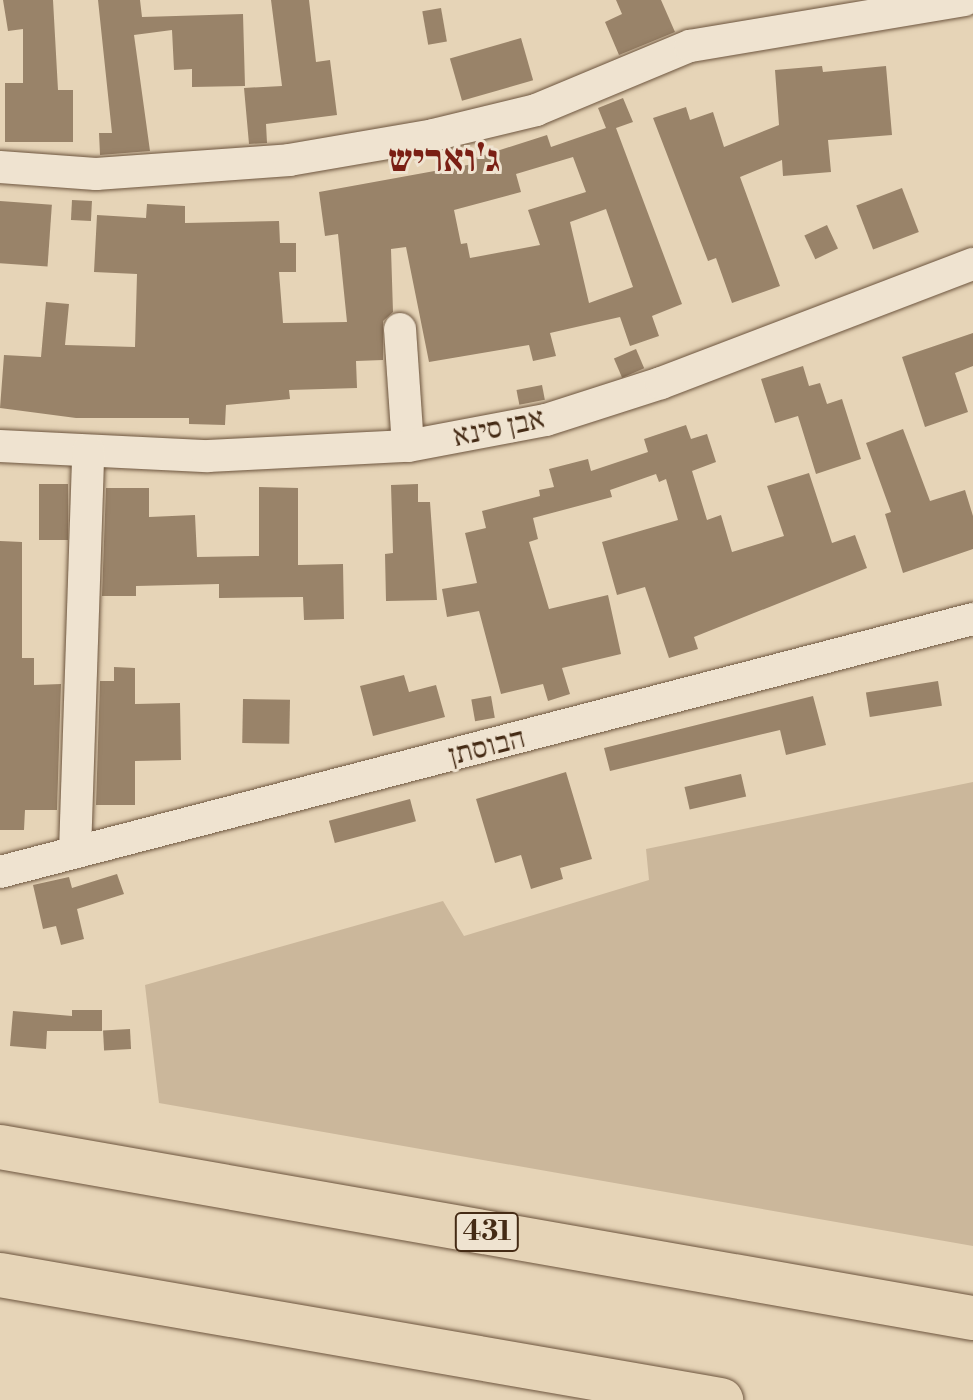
<!DOCTYPE html>
<meta charset="utf-8">
<style>
body{margin:0}
#map{position:relative;width:973px;height:1400px;overflow:hidden;background:#e6d4b7;font-family:"Libre Bodoni","Frank Ruhl Libre",serif}
div>[style]{position:absolute}
[style*='--x']{left:calc(var(--x)*1px);top:calc(var(--y)*1px);width:calc(var(--w)*1px);rotate:calc(var(--a)*1deg)}
.green>*{inset:0;background:#cbb79b}
.building>*{inset:0;background:#998369;transform-origin:0 0}
.roads{filter:drop-shadow(0 0 2px #6d553e) drop-shadow(0 0 2px #6d553e)}
.minor>*{height:32px;margin:-16px;padding:0 16px;transform-origin:16px;border-radius:16px;background:#efe3d0}
.highway>*{height:44px;margin:-22px;padding:0 22px;transform-origin:22px;border-radius:22px;background:#e6d4b7}
span{translate:-50% -50%;white-space:nowrap;text-align:center;line-height:1.15;-webkit-text-stroke:6px #efe3d0;paint-order:stroke}
.shield-label span{padding:2px 6px;background:#efe3d0;border:2px solid;border-radius:6px;-webkit-text-stroke-width:0}
.shield-label{font-size:28px;color:#452b15;font-weight:700}
.street-label{font-size:30px;color:#452b15}
.district-label{font-size:38px;color:#7a1f14;font-weight:700}
</style>
<div id="map">
<div class="green">
<i style="clip-path:polygon(973px 782px,973px 1246px,159px 1103px,145px 985px,443px 901px,464px 936px,649px 880px,646px 849px)"></i>
</div>
<div class="building">
<i style="clip-path:polygon(3px 0,53px 0,58px 90px,73px 90px,73px 142px,5px 142px,5px 83px,23px 83px,23px 29px,8px 31px)"></i>
<i style="clip-path:polygon(98px 0,140px 0,142px 17px,243px 14px,245px 86px,192px 87px,192px 69px,174px 70px,172px 30px,134px 35px,150px 151px,100px 155px,99px 133px,112px 133px)"></i>
<i style="clip-path:polygon(271px 0,309px 0,316px 62px,330px 60px,337px 115px,266px 124px,267px 143px,249px 144px,244px 88px,282px 86px)"></i>
<i style="clip-path:polygon(616px 0,661px 0,675px 32px,619px 55px,605px 22px,622px 14px)"></i>
<i style="left:441px;top:8px;width:34px;height:19px;rotate:80deg"></i>
<i style="left:521px;top:38px;width:44px;height:74px;rotate:74deg"></i>
<i style="clip-path:polygon(822px 66px,823px 72px,886px 66px,892px 135px,828px 140px,831px 172px,783px 176px,782px 160px,740px 177px,780px 286px,732px 303px,716px 258px,708px 261px,653px 118px,686px 107px,690px 120px,713px 112px,724px 147px,779px 125px,775px 70px)"></i>
<i style="clip-path:polygon(evenodd,623px 98px,633px 122px,616px 128px,682px 304px,652px 316px,659px 336px,630px 346px,620px 317px,550px 333px,556px 356px,533px 361px,529px 345px,429px 362px,406px 247px,391px 249px,393px 312px,383px 321px,383px 360px,356px 361px,357px 388px,289px 390px,290px 399px,226px 405px,225px 425px,189px 424px,189px 418px,76px 418px,0 408px,4px 355px,41px 357px,46px 302px,69px 304px,65px 345px,135px 347px,137px 274px,94px 272px,97px 215px,146px 218px,147px 204px,185px 206px,185px 223px,279px 221px,280px 243px,296px 243px,296px 272px,279px 272px,283px 323px,347px 322px,338px 234px,325px 236px,319px 192px,473px 164px,472px 159px,547px 135px,551px 147px,606px 128px,598px 108px,623px 98px,573px 157px,586px 192px,528px 210px,540px 245px,470px 258px,467px 243px,461px 244px,454px 210px,521px 192px,516px 174px,573px 157px,623px 98px,606px 209px,633px 287px,589px 303px,570px 222px,606px 209px)"></i>
<i style="left:902px;top:188px;width:47px;height:49px;rotate:69deg"></i>
<i style="left:72px;top:200px;width:20px;height:20px;rotate:3deg"></i>
<i style="left:0;top:201px;width:52px;height:62px;rotate:4deg"></i>
<i style="left:827px;top:225px;width:26px;height:25px;rotate:65deg"></i>
<i style="clip-path:polygon(973px 333px,973px 366px,955px 373px,968px 412px,925px 427px,902px 357px)"></i>
<i style="left:636px;top:349px;width:21px;height:24px;rotate:67deg"></i>
<i style="clip-path:polygon(803px 366px,809px 386px,820px 383px,827px 404px,842px 399px,861px 459px,816px 474px,798px 416px,775px 423px,761px 379px)"></i>
<i style="left:542px;top:385px;width:15px;height:26px;rotate:79deg"></i>
<i style="clip-path:polygon(686px 425px,691px 439px,707px 434px,716px 462px,692px 471px,707px 520px,721px 515px,732px 552px,784px 536px,767px 486px,809px 473px,832px 543px,855px 535px,867px 568px,694px 637px,698px 649px,669px 658px,645px 587px,617px 595px,602px 542px,678px 520px,666px 479px,659px 482px,656px 474px,610px 490px,612px 497px,533px 518px,538px 539px,529px 542px,549px 609px,608px 595px,621px 654px,562px 668px,570px 694px,548px 701px,543px 684px,501px 694px,479px 611px,447px 617px,442px 589px,477px 583px,465px 533px,486px 528px,482px 511px,540px 496px,539px 490px,554px 487px,549px 469px,588px 459px,591px 471px,648px 452px,644px 439px)"></i>
<i style="clip-path:polygon(903px 429px,930px 501px,965px 490px,973px 516px,973px 549px,903px 573px,885px 514px,891px 512px,866px 443px)"></i>
<i style="left:39px;top:484px;width:29px;height:56px"></i>
<i style="clip-path:polygon(418px 484px,418px 502px,430px 502px,437px 600px,386px 601px,385px 554px,393px 553px,391px 485px)"></i>
<i style="clip-path:polygon(259px 487px,298px 488px,298px 565px,343px 564px,344px 619px,304px 620px,303px 597px,219px 598px,219px 584px,136px 586px,136px 596px,102px 596px,106px 488px,149px 488px,149px 517px,195px 515px,197px 557px,259px 556px)"></i>
<i style="clip-path:polygon(0 541px,22px 542px,22px 658px,34px 658px,34px 685px,61px 684px,57px 810px,25px 810px,24px 830px,0 830px)"></i>
<i style="clip-path:polygon(114px 667px,135px 668px,135px 704px,180px 703px,181px 760px,135px 761px,135px 805px,96px 805px,100px 681px,114px 681px)"></i>
<i style="clip-path:polygon(404px 675px,409px 692px,436px 685px,445px 717px,373px 736px,360px 686px)"></i>
<i style="left:938px;top:681px;width:25px;height:73px;rotate:81deg"></i>
<i style="left:491px;top:696px;width:22px;height:20px;rotate:80deg"></i>
<i style="clip-path:polygon(813px 696px,826px 745px,786px 755px,780px 730px,610px 771px,604px 748px)"></i>
<i style="left:243px;top:699px;width:47px;height:44px;rotate:1deg"></i>
<i style="clip-path:polygon(566px 772px,592px 859px,560px 868px,563px 879px,531px 889px,521px 855px,495px 863px,476px 799px)"></i>
<i style="left:741px;top:774px;width:23px;height:58px;rotate:77deg"></i>
<i style="left:410px;top:799px;width:23px;height:84px;rotate:75deg"></i>
<i style="clip-path:polygon(117px 874px,124px 894px,77px 909px,84px 939px,61px 945px,56px 926px,43px 929px,33px 885px,69px 877px,72px 888px)"></i>
<i style="clip-path:polygon(72px 1010px,102px 1010px,102px 1031px,47px 1031px,46px 1049px,10px 1046px,13px 1011px,72px 1016px)"></i>
<i style="left:130px;top:1029px;width:20px;height:27px;rotate:87deg"></i>
</div>
<div class="roads">
<div class="minor">
<i style="--x:0;--y:167;--w:96;--a:4.2"></i>
<i style="--x:96;--y:174;--w:194;--a:-4.1"></i>
<i style="--x:289;--y:160;--w:146;--a:-9.8"></i>
<i style="--x:433;--y:135;--w:106;--a:-13.6"></i>
<i style="--x:536;--y:110;--w:167;--a:-22.6"></i>
<i style="--x:690;--y:46;--w:278;--a:-9.5"></i>
<i style="--x:400;--y:329;--w:117;--a:86.1"></i>
<i style="--x:0;--y:446;--w:208;--a:2.8"></i>
<i style="--x:208;--y:456;--w:200;--a:-2.9"></i>
<i style="--x:408;--y:446;--w:140;--a:-10.7"></i>
<i style="--x:546;--y:420;--w:121;--a:-17.8"></i>
<i style="--x:661;--y:383;--w:334;--a:-20.9"></i>
<i style="--x:75;--y:852;--w:401;--a:-88.1"></i>
<i style="--x:0;--y:872;--w:1005;--a:-14.58"></i>
</div>
<div class="highway">
<i style="--x:0;--y:1147;--w:988;--a:9.97"></i>
<i style="--x:0;--y:1275;--w:732;--a:9.84"></i>
</div>
</div>
<div class="shield-label">
<span style="left:487px;top:1232px">431</span>
</div>
<div class="street-label">
<span style="left:499px;top:428px;rotate:-12deg">אבן סינא</span>
<span style="left:487px;top:747px;rotate:-14deg">הבוסתן</span>
</div>
<div class="district-label">
<span style="left:444px;top:160px">ג'ואריש</span>
</div>
</div>
